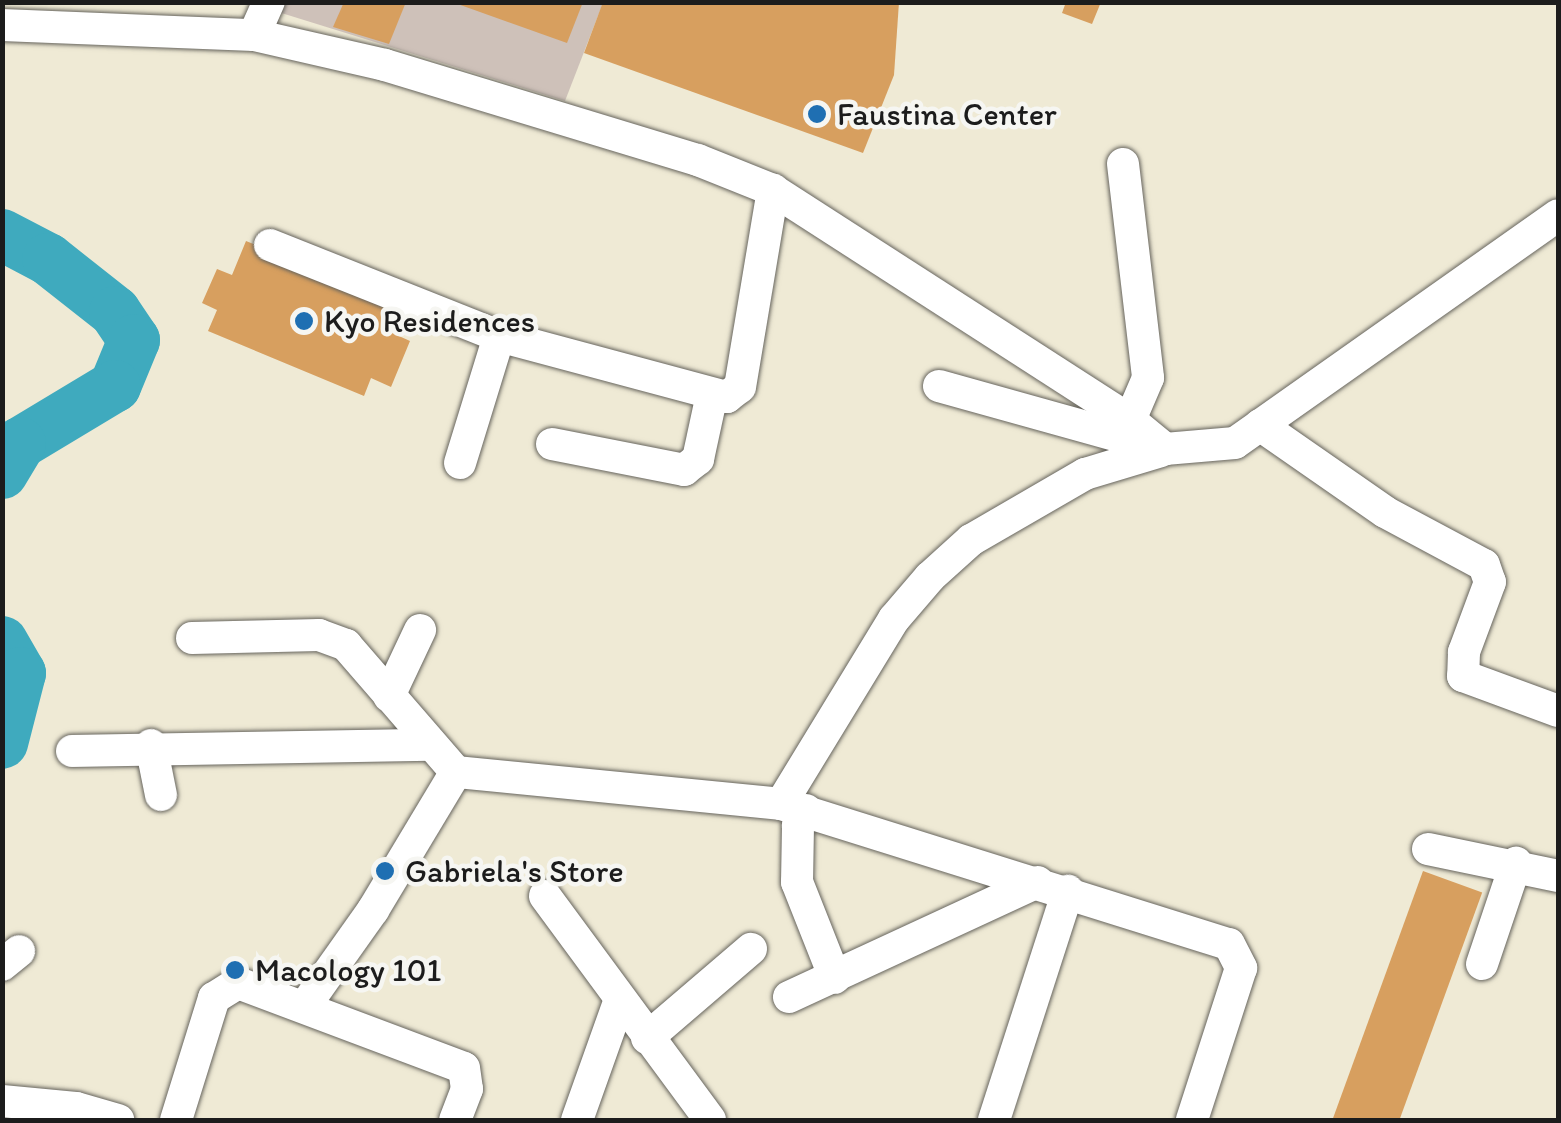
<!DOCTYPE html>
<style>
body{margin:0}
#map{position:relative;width:1561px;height:1123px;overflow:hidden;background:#efead5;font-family:Itim,sans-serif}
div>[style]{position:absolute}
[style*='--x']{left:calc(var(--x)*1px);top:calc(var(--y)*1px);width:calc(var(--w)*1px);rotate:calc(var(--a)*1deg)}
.industrial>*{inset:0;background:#cec1b9}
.river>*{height:52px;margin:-26px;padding:0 26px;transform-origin:26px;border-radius:26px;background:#3faabe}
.building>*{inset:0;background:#d79f5f;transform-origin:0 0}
.roads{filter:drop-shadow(0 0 2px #66645d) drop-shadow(0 0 2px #66645d)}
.minor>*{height:32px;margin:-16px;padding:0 16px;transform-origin:16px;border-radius:16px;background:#fff}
.dots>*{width:28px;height:28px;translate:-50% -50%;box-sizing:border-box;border:5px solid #f6f6f2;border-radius:50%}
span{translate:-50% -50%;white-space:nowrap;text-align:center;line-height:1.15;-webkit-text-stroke:9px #f6f6f2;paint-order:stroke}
.poi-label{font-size:32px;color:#1c1c1c}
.left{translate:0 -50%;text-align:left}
.frame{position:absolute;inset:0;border:5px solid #1c1c1c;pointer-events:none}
</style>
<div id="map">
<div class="industrial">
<i style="clip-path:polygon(249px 3px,603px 3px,565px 101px)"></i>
</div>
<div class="river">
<i style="--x:2;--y:235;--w:52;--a:27.6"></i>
<i style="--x:48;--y:259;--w:85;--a:38.3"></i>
<i style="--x:115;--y:312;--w:34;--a:56"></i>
<i style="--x:134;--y:340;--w:50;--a:112.4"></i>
<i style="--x:115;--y:386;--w:111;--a:149"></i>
<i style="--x:20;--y:443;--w:35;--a:121"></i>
<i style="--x:2;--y:642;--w:36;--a:60"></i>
<i style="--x:20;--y:673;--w:72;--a:104.4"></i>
</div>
<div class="building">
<i style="clip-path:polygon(344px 2px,406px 2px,389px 44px,333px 27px)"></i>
<i style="clip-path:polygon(452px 2px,583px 2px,567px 43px)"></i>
<i style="clip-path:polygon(603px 2px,899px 2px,894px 75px,863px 153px,584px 53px)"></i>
<i style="clip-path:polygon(1066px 2px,1101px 2px,1092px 24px,1062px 13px)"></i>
<i style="clip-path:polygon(246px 241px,402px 305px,390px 332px,410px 341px,391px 387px,371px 378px,364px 396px,208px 331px,217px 310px,202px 303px,217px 269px,232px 275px)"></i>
<i style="left:1423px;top:871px;width:63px;height:265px;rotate:20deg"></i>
</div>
<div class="roads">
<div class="minor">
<i style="--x:2;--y:25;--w:252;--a:2.3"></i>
<i style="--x:254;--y:35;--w:134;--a:12.9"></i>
<i style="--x:385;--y:65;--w:327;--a:16.9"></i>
<i style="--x:698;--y:160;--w:81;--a:21.8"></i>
<i style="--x:773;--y:190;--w:425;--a:32.8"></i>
<i style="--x:1130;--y:420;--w:45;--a:39.6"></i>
<i style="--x:254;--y:35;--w:36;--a:-66"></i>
<i style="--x:1123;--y:164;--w:215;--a:83.3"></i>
<i style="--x:1148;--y:378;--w:46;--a:113.2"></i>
<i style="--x:270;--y:245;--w:246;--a:21.7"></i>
<i style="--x:499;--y:336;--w:236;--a:15"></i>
<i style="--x:727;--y:397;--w:16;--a:-38"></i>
<i style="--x:740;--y:387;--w:200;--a:-80.5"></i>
<i style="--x:939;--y:386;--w:235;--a:15.6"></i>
<i style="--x:1165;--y:449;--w:70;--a:-4.9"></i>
<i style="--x:1235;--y:443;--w:395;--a:-35.2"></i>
<i style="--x:1260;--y:425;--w:152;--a:34.8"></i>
<i style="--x:1385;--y:512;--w:112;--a:28.2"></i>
<i style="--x:1484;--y:565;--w:18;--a:71"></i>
<i style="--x:1490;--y:582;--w:75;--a:110.4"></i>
<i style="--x:1464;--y:652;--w:24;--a:92"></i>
<i style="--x:1463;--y:676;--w:101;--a:20.2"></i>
<i style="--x:552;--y:444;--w:135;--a:11.1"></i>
<i style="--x:684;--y:470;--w:18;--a:-38"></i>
<i style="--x:698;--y:459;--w:66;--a:-77.8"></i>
<i style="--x:460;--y:463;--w:133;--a:-72.9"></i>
<i style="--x:192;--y:638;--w:127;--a:-1.4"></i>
<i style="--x:319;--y:635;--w:29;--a:20"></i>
<i style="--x:346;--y:645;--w:168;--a:49.1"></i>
<i style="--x:456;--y:772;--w:327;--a:5.6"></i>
<i style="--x:781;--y:804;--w:469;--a:17.4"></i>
<i style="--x:1229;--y:944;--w:27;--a:63"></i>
<i style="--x:1241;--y:968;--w:160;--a:107.9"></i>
<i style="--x:389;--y:696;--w:73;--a:-64.8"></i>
<i style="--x:151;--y:745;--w:51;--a:78.7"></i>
<i style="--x:72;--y:751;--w:356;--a:-1"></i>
<i style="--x:781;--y:804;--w:217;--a:-58.6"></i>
<i style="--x:894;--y:619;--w:55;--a:-49.4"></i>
<i style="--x:930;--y:577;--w:55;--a:-42.1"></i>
<i style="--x:971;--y:540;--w:132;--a:-30.1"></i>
<i style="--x:1085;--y:474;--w:79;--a:-16.8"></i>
<i style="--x:806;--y:810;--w:18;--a:117"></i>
<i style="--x:798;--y:826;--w:56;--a:91"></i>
<i style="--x:797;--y:882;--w:103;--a:68.4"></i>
<i style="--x:1428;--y:849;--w:133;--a:11.7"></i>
<i style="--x:545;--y:896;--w:278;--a:53.6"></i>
<i style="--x:1482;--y:964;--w:107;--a:-71.4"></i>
<i style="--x:2;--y:965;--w:22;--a:-39"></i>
<i style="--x:789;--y:997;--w:274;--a:-24.8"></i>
<i style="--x:305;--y:1006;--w:118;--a:-54.7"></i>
<i style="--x:373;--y:910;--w:161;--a:-59"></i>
<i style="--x:647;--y:1038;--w:137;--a:-40.6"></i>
<i style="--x:2;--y:1101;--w:74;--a:5.4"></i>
<i style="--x:76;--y:1108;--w:44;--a:15.9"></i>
<i style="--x:176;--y:1120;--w:128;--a:-72.7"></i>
<i style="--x:214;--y:998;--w:28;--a:-32"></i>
<i style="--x:238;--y:983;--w:241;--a:20.6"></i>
<i style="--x:464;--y:1068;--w:21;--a:82"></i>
<i style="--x:467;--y:1089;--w:33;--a:111"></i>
<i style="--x:577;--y:1120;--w:125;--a:-70.4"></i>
<i style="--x:994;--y:1120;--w:241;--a:-72.1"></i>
</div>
</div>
<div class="dots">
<i style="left:817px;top:114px;background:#1f6fb2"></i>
<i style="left:304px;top:321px;background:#1f6fb2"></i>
<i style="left:385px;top:871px;background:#1f6fb2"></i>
<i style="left:235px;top:970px;background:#1f6fb2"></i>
</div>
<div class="poi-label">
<span class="left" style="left:837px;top:114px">Faustina Center</span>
<span class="left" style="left:324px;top:321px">Kyo Residences</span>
<span class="left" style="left:405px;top:871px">Gabriela's Store</span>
<span class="left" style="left:255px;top:970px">Macology 101</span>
</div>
<div class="frame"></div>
</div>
